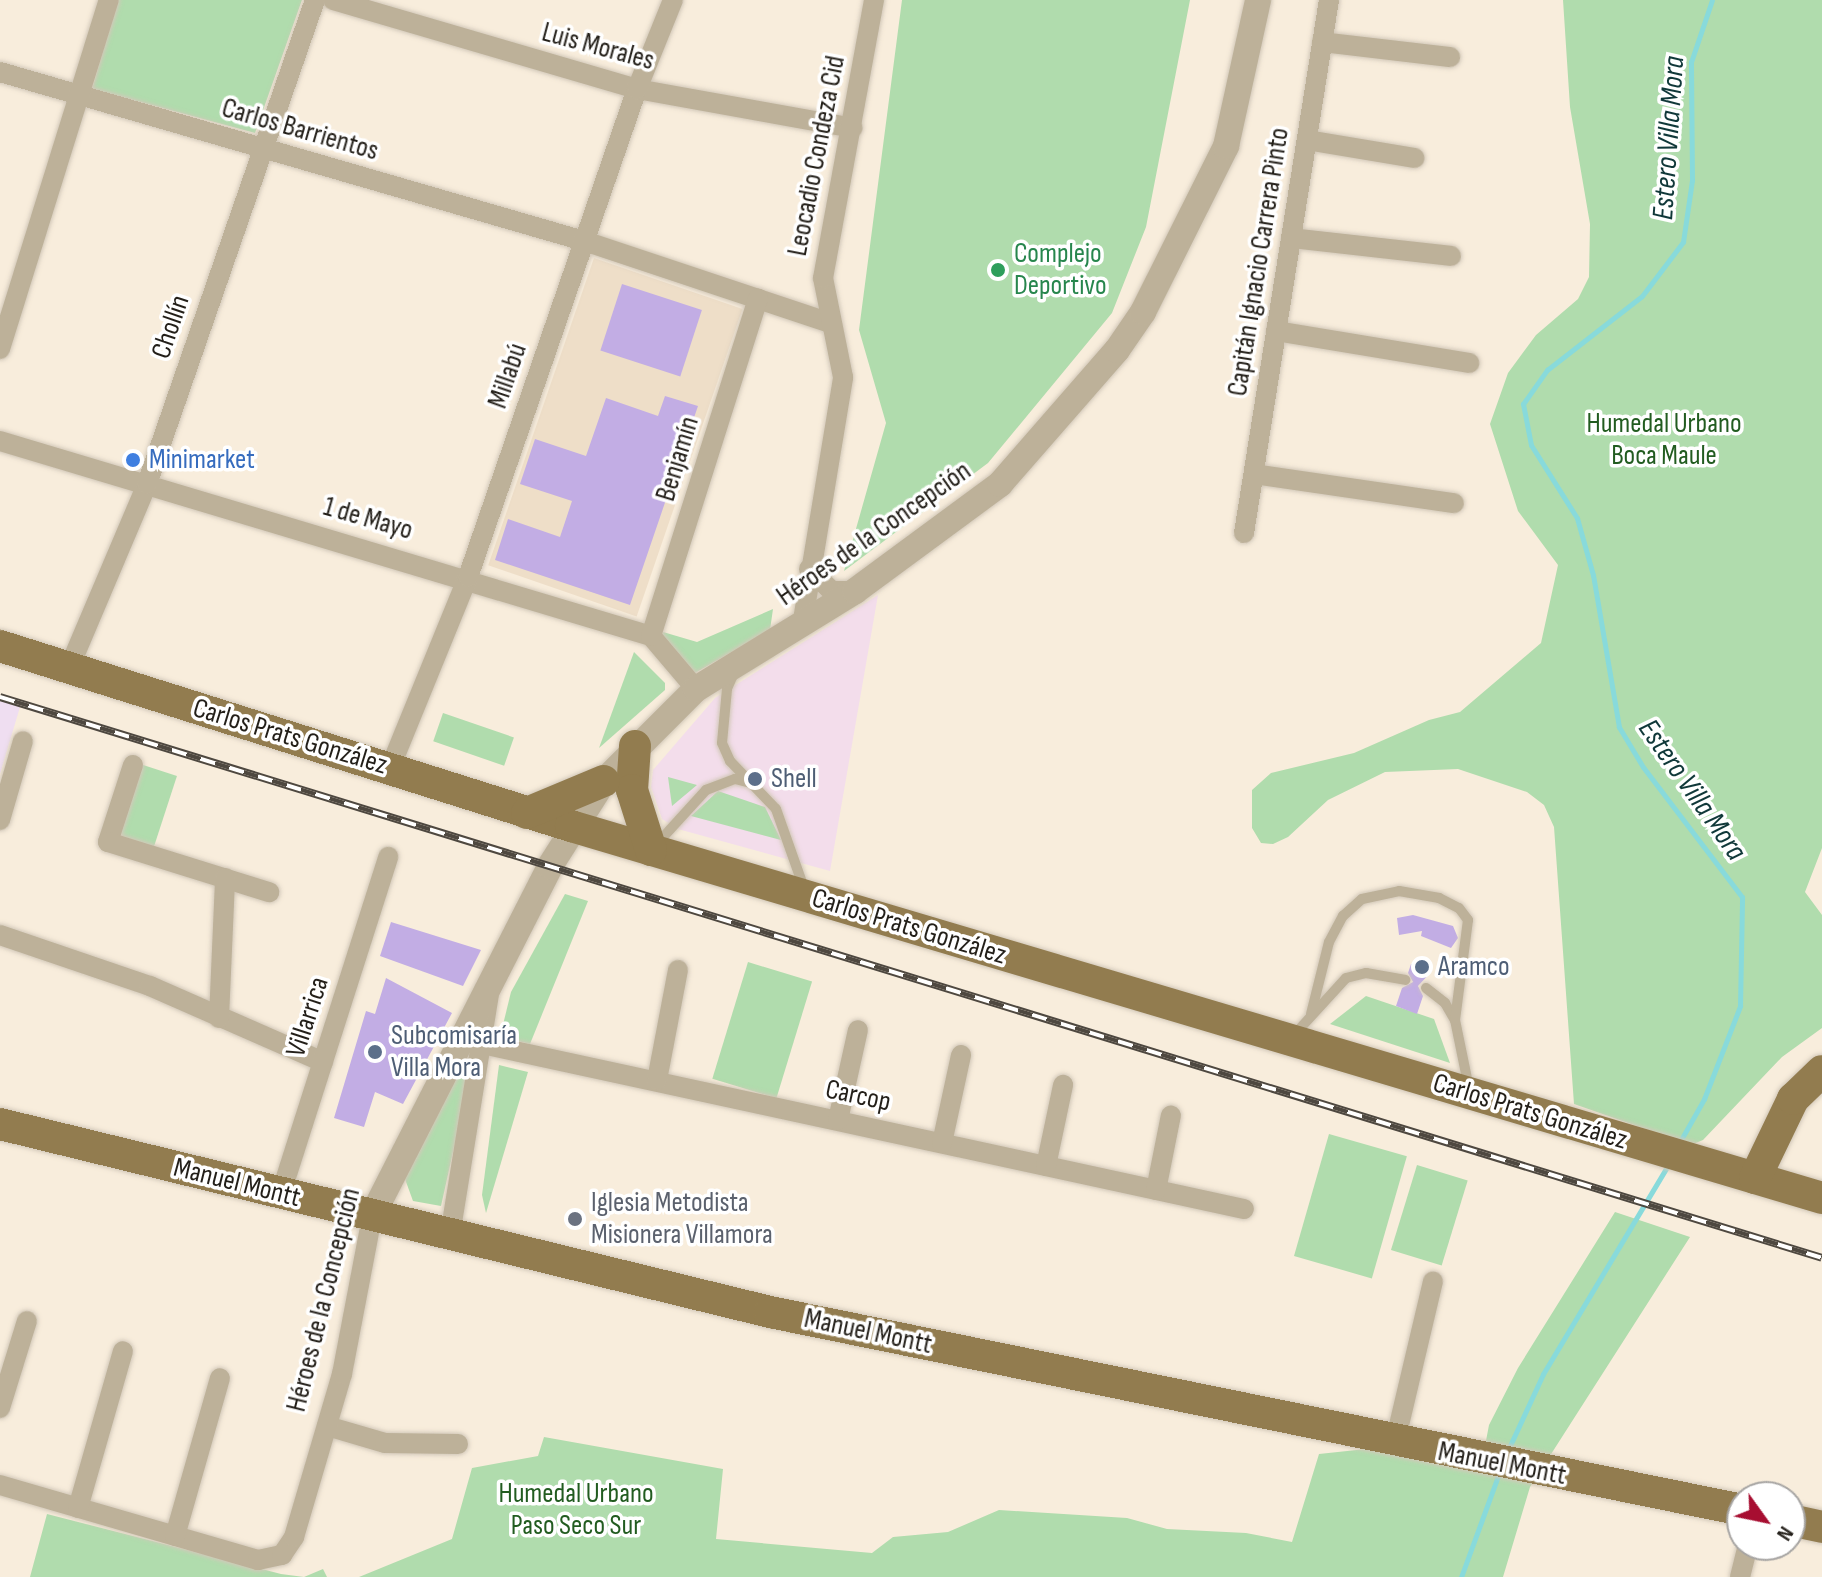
<!DOCTYPE html>
<meta charset="utf-8">
<style>
body{margin:0}
#map{position:relative;width:1822px;height:1577px;overflow:hidden;background:#f8eddc;font-family:"Sofia Sans Condensed",sans-serif}
div>[style]{position:absolute}
[style*='--x']{left:calc(var(--x)*1px);top:calc(var(--y)*1px);width:calc(var(--w)*1px);rotate:calc(var(--a)*1deg)}
.commercial>*{inset:0;background:#f3ddeb}
.industrial>*{inset:0;background:#efdef1}
.built>*{inset:0;background:#eedec8;transform-origin:0 0}
.green>*{inset:0;background:#b0dcad;transform-origin:0 0}
.stream>*{height:5px;margin:-2.5px;padding:0 2.5px;transform-origin:2.5px;border-radius:2.5px;background:#88dadb}
.building>*{inset:0;background:#c2ade4;transform-origin:0 0}
.roads{filter:drop-shadow(0 0 2px #d2c8b9) drop-shadow(0 0 2px #d2c8b9)}
.service>*{height:10px;margin:-5px;padding:0 5px;transform-origin:5px;border-radius:5px;background:#bdb199}
.minor>*{height:20px;margin:-10px;padding:0 10px;transform-origin:10px;border-radius:10px;background:#bdb199}
.tertiary>*{height:26px;margin:-13px;padding:0 13px;transform-origin:13px;border-radius:13px;background:#bdb199}
.primary>*{height:32px;margin:-16px;padding:0 16px;transform-origin:16px;border-radius:16px;background:#927c4f}
.rail>*{height:8px;margin-top:-4px;transform-origin:0;background:repeating-linear-gradient(90deg,#fff 0 15px,#4e4840 0 30px);box-sizing:border-box;border-block:2px solid #4e4840}
.dots>*{width:22px;height:22px;translate:-50% -50%;box-sizing:border-box;border:4px solid #fff;border-radius:50%}
span{translate:-50% -50%;white-space:nowrap;text-align:center;line-height:1.15;-webkit-text-stroke:7px #fff;paint-order:stroke}
.street-label{font-size:28px;color:#231f19}
.leisure-label{font-size:28px;color:#27864d}
.left{translate:0 -50%;text-align:left}
.park-label{font-size:28px;color:#225c20}
.shop-label{font-size:28px;color:#366cbe}
.service-label{font-size:28px;color:#4e5e75}
.worship-label{font-size:28px;color:#5b616d}
.water-label{font-size:30px;color:#103839;font-style:italic}
.north{position:absolute;left:1726px;top:1481px;width:80px;height:80px;box-sizing:border-box;background:#fff;border:2px solid #a7a5a3;border-radius:50%;rotate:123deg;font-size:22px;font-weight:700;line-height:32px;text-align:center;color:#231f19}
.north::after{content:'';display:block;margin:auto;width:28px;height:36px;background:#a70e31;clip-path:polygon(50% 0,100% 100%,50% 72%,0 100%)}
</style>
<div id="map">
<div class="commercial">
<i style="clip-path:polygon(878px 595px,830px 871px,678px 829px,662px 819px,651px 787px,653px 770px,715px 698px)"></i>
</div>
<div class="industrial">
<i style="clip-path:polygon(0 701px,20px 707px,0 774px)"></i>
</div>
<div class="built">
<i style="left:594px;top:258px;width:157px;height:325px;rotate:19deg"></i>
</div>
<div class="green">
<i style="clip-path:polygon(118px 0,302px 0,255px 133px,92px 89px)"></i>
<i style="clip-path:polygon(902px 0,1190px 0,1146px 227px,1112px 313px,988px 463px,844px 571px,886px 423px,859px 330px)"></i>
<i style="clip-path:polygon(1563px 0,1822px 0,1822px 848px,1805px 892px,1822px 915px,1822px 1028px,1782px 1057px,1703px 1140px,1691px 1145px,1574px 1104px,1554px 827px,1544px 805px,1527px 792px,1458px 769px,1385px 772px,1328px 800px,1288px 837px,1273px 844px,1261px 843px,1252px 828px,1252px 790px,1271px 773px,1354px 753px,1429px 720px,1460px 712px,1541px 643px,1558px 565px,1518px 511px,1490px 424px,1508px 373px,1536px 335px,1578px 299px,1589px 277px,1590px 224px,1570px 107px)"></i>
<i style="clip-path:polygon(773px 609px,770px 630px,695px 673px,659px 637px,663px 632px,697px 642px)"></i>
<i style="clip-path:polygon(634px 652px,665px 683px,665px 690px,599px 748px)"></i>
<i style="left:443px;top:713px;width:75px;height:30px;rotate:19deg"></i>
<i style="left:137px;top:763px;width:42px;height:79px;rotate:18deg"></i>
<i style="clip-path:polygon(668px 777px,697px 785px,672px 806px)"></i>
<i style="clip-path:polygon(718px 791px,765px 807px,781px 840px,691px 816px)"></i>
<i style="clip-path:polygon(565px 894px,588px 901px,530px 1044px,500px 1037px,511px 992px)"></i>
<i style="left:748px;top:962px;width:67px;height:122px;rotate:17deg"></i>
<i style="clip-path:polygon(1366px 996px,1434px 1019px,1450px 1063px,1330px 1024px)"></i>
<i style="clip-path:polygon(463px 1046px,476px 1049px,441px 1206px,413px 1201px,405px 1179px)"></i>
<i style="clip-path:polygon(499px 1065px,528px 1072px,486px 1213px,482px 1195px)"></i>
<i style="left:1329px;top:1134px;width:81px;height:127px;rotate:16deg"></i>
<i style="left:1417px;top:1165px;width:53px;height:89px;rotate:17deg"></i>
<i style="clip-path:polygon(1615px 1212px,1690px 1237px,1530px 1487px,1503px 1577px,359px 1577px,452px 1539px,472px 1468px,538px 1456px,544px 1437px,723px 1469px,716px 1539px,872px 1553px,893px 1537px,948px 1532px,999px 1510px,1127px 1518px,1167px 1529px,1246px 1533px,1292px 1542px,1319px 1454px,1366px 1449px,1440px 1465px,1481px 1467px,1489px 1425px,1518px 1368px)"></i>
<i style="clip-path:polygon(47px 1514px,281px 1574px,304px 1577px,323px 1569px,327px 1577px,30px 1577px)"></i>
</div>
<div class="stream">
<i style="--x:1678;--y:1145;--w:53;--a:-60.5"></i>
<i style="--x:1704;--y:1099;--w:100;--a:-68.8"></i>
<i style="--x:1740;--y:1006;--w:109;--a:-88.9"></i>
<i style="--x:1742;--y:897;--w:163;--a:-127.3"></i>
<i style="--x:1643;--y:767;--w:47;--a:-121"></i>
<i style="--x:1619;--y:727;--w:154;--a:-99.7"></i>
<i style="--x:1593;--y:575;--w:59;--a:-105.7"></i>
<i style="--x:1577;--y:518;--w:86;--a:-122.2"></i>
<i style="--x:1531;--y:445;--w:42;--a:-101"></i>
<i style="--x:1523;--y:404;--w:42;--a:-54.8"></i>
<i style="--x:1547;--y:370;--w:120;--a:-37.9"></i>
<i style="--x:1642;--y:296;--w:68;--a:-52.8"></i>
<i style="--x:1683;--y:242;--w:63;--a:-81.7"></i>
<i style="--x:1692;--y:180;--w:118;--a:-90.5"></i>
<i style="--x:1691;--y:62;--w:65;--a:-71.3"></i>
<i style="--x:1507;--y:1452;--w:86;--a:-65.2"></i>
<i style="--x:1543;--y:1374;--w:244;--a:-59.1"></i>
<i style="--x:1461;--y:1577;--w:111;--a:-69.9"></i>
</div>
<div class="building">
<i style="left:622px;top:284px;width:84px;height:70px;rotate:18deg"></i>
<i style="clip-path:polygon(665px 396px,698px 406px,630px 605px,495px 560px,508px 519px,560px 537px,572px 501px,520px 484px,535px 439px,586px 456px,606px 398px,658px 416px)"></i>
<i style="clip-path:polygon(1413px 915px,1453px 926px,1458px 938px,1451px 948px,1421px 936px,1422px 931px,1399px 935px,1397px 918px)"></i>
<i style="clip-path:polygon(391px 922px,481px 950px,463px 986px,380px 956px)"></i>
<i style="clip-path:polygon(1411px 964px,1432px 971px,1418px 986px,1423px 996px,1417px 1014px,1396px 1006px,1402px 988px,1413px 982px,1408px 973px)"></i>
<i style="clip-path:polygon(386px 978px,452px 1013px,403px 1104px,375px 1092px,364px 1127px,334px 1118px,366px 1011px,375px 1014px)"></i>
</div>
<div class="roads">
<div class="service">
<i style="--x:734;--y:673;--w:17;--a:114"></i>
<i style="--x:727;--y:689;--w:54;--a:95.3"></i>
<i style="--x:722;--y:743;--w:20;--a:66"></i>
<i style="--x:730;--y:761;--w:66;--a:46.2"></i>
<i style="--x:776;--y:809;--w:87;--a:70.5"></i>
<i style="--x:655;--y:846;--w:76;--a:-47.7"></i>
<i style="--x:706;--y:790;--w:31;--a:-21"></i>
<i style="--x:735;--y:779;--w:16;--a:14"></i>
<i style="--x:1426;--y:988;--w:24;--a:38"></i>
<i style="--x:1445;--y:1003;--w:20;--a:60"></i>
<i style="--x:1455;--y:1020;--w:69;--a:78.4"></i>
<i style="--x:1311;--y:1014;--w:74;--a:-76"></i>
<i style="--x:1329;--y:942;--w:30;--a:-62"></i>
<i style="--x:1343;--y:916;--w:25;--a:-42"></i>
<i style="--x:1362;--y:899;--w:38;--a:-12"></i>
<i style="--x:1399;--y:891;--w:41;--a:9.9"></i>
<i style="--x:1439;--y:898;--w:22;--a:27"></i>
<i style="--x:1459;--y:908;--w:15;--a:53"></i>
<i style="--x:1468;--y:920;--w:101;--a:97.4"></i>
<i style="--x:1294;--y:1035;--w:77;--a:-47.6"></i>
<i style="--x:1346;--y:978;--w:21;--a:-14"></i>
<i style="--x:1366;--y:973;--w:40;--a:10"></i>
</div>
<div class="minor">
<i style="--x:333;--y:0;--w:317;--a:16.3"></i>
<i style="--x:637;--y:89;--w:219;--a:10.2"></i>
<i style="--x:1322;--y:42;--w:129;--a:6.7"></i>
<i style="--x:0;--y:72;--w:608;--a:16.14"></i>
<i style="--x:584;--y:241;--w:259;--a:18.4"></i>
<i style="--x:1307;--y:140;--w:109;--a:9.5"></i>
<i style="--x:1291;--y:238;--w:161;--a:6.4"></i>
<i style="--x:1276;--y:331;--w:196;--a:9.4"></i>
<i style="--x:0;--y:349;--w:366;--a:-72.7"></i>
<i style="--x:0;--y:441;--w:680;--a:16.68"></i>
<i style="--x:651;--y:636;--w:70;--a:49.7"></i>
<i style="--x:1254;--y:474;--w:202;--a:8.3"></i>
<i style="--x:1244;--y:533;--w:540;--a:-80.94"></i>
<i style="--x:809;--y:569;--w:32;--a:44"></i>
<i style="--x:832;--y:591;--w:23;--a:0"></i>
<i style="--x:802;--y:626;--w:252;--a:-80.6"></i>
<i style="--x:843;--y:377;--w:101;--a:-101.4"></i>
<i style="--x:823;--y:278;--w:283;--a:-79.6"></i>
<i style="--x:651;--y:636;--w:354;--a:-72.4"></i>
<i style="--x:69;--y:668;--w:200;--a:-67"></i>
<i style="--x:147;--y:484;--w:512;--a:-70.86"></i>
<i style="--x:133;--y:765;--w:81;--a:108"></i>
<i style="--x:108;--y:842;--w:169;--a:17.3"></i>
<i style="--x:390;--y:768;--w:206;--a:-67.8"></i>
<i style="--x:468;--y:577;--w:516;--a:-70.9"></i>
<i style="--x:637;--y:89;--w:96;--a:-68"></i>
<i style="--x:0;--y:820;--w:82;--a:-73.8"></i>
<i style="--x:0;--y:935;--w:158;--a:18.8"></i>
<i style="--x:150;--y:986;--w:189;--a:23.7"></i>
<i style="--x:219;--y:1018;--w:140;--a:-87.5"></i>
<i style="--x:459;--y:1039;--w:803;--a:12.22"></i>
<i style="--x:657;--y:1080;--w:112;--a:-79.2"></i>
<i style="--x:838;--y:1120;--w:92;--a:-77.5"></i>
<i style="--x:942;--y:1143;--w:90;--a:-77.8"></i>
<i style="--x:1046;--y:1166;--w:83;--a:-78.1"></i>
<i style="--x:1156;--y:1190;--w:76;--a:-78.7"></i>
<i style="--x:281;--y:1193;--w:353;--a:-72.3"></i>
<i style="--x:450;--y:1235;--w:243;--a:-80.8"></i>
<i style="--x:0;--y:1408;--w:91;--a:-72.8"></i>
<i style="--x:327;--y:1426;--w:60;--a:16.3"></i>
<i style="--x:385;--y:1443;--w:73;--a:0.8"></i>
<i style="--x:1395;--y:1442;--w:165;--a:-76.7"></i>
<i style="--x:0;--y:1485;--w:269;--a:16.2"></i>
<i style="--x:258;--y:1560;--w:25;--a:-12"></i>
<i style="--x:282;--y:1555;--w:22;--a:-56"></i>
<i style="--x:294;--y:1537;--w:170;--a:-73.6"></i>
<i style="--x:342;--y:1374;--w:161;--a:-79.2"></i>
<i style="--x:78;--y:1508;--w:163;--a:-74"></i>
<i style="--x:175;--y:1536;--w:164;--a:-74.1"></i>
<i style="--x:1740;--y:1577;--w:33;--a:-76"></i>
</div>
<div class="tertiary">
<i style="--x:372;--y:1216;--w:393;--a:-63"></i>
<i style="--x:550;--y:866;--w:101;--a:-57.6"></i>
<i style="--x:604;--y:781;--w:130;--a:-45"></i>
<i style="--x:696;--y:689;--w:187;--a:-31.6"></i>
<i style="--x:855;--y:591;--w:180;--a:-36.4"></i>
<i style="--x:1000;--y:484;--w:178;--a:-48.9"></i>
<i style="--x:1117;--y:350;--w:46;--a:-55.6"></i>
<i style="--x:1143;--y:312;--w:186;--a:-63.4"></i>
<i style="--x:1226;--y:146;--w:149;--a:-77.6"></i>
</div>
<div class="primary">
<i style="--x:0;--y:646;--w:599;--a:17.5"></i>
<i style="--x:571;--y:826;--w:1305;--a:16.56"></i>
<i style="--x:635;--y:746;--w:44;--a:93.9"></i>
<i style="--x:632;--y:790;--w:63;--a:72.4"></i>
<i style="--x:527;--y:813;--w:83;--a:-22.6"></i>
<i style="--x:0;--y:1124;--w:793;--a:13.72"></i>
<i style="--x:770;--y:1312;--w:992;--a:11.51"></i>
<i style="--x:1755;--y:1178;--w:88;--a:-64.3"></i>
<i style="--x:1793;--y:1099;--w:40;--a:-44"></i>
<i style="--x:1790;--y:1520;--w:33;--a:12"></i>
</div>
</div>
<div class="rail">
<i style="--x:0;--y:697;--w:1906;--a:17.11"></i>
</div>
<div class="dots">
<i style="left:998px;top:270px;background:#2e9e5b"></i>
<i style="left:133px;top:460px;background:#3f7fe0"></i>
<i style="left:755px;top:779px;background:#5c6f8a"></i>
<i style="left:1422px;top:967px;background:#5c6f8a"></i>
<i style="left:375px;top:1052px;background:#5c6f8a"></i>
<i style="left:575px;top:1219px;background:#6b7280"></i>
</div>
<div class="street-label">
<span style="left:598px;top:47px;rotate:15deg">Luis Morales</span>
<span style="left:300px;top:130px;rotate:16deg">Carlos Barrientos</span>
<span style="left:817px;top:156px;rotate:-79deg">Leocadio Condeza Cid</span>
<span style="left:1259px;top:262px;rotate:-81deg">Capitán Ignacio Carrera Pinto</span>
<span style="left:171px;top:327px;rotate:-71deg">Chollín</span>
<span style="left:508px;top:376px;rotate:-71deg">Millabú</span>
<span style="left:678px;top:459px;rotate:-73deg">Benjamín</span>
<span style="left:368px;top:519px;rotate:16deg">1 de Mayo</span>
<span style="left:874px;top:534px;rotate:-35deg">Héroes de la Concepción</span>
<span style="left:290px;top:737px;rotate:17deg">Carlos Prats González</span>
<span style="left:909px;top:927px;rotate:17deg">Carlos Prats González</span>
<span style="left:308px;top:1017px;rotate:-72deg">Villarrica</span>
<span style="left:858px;top:1096px;rotate:12deg">Carcop</span>
<span style="left:1530px;top:1112px;rotate:17deg">Carlos Prats González</span>
<span style="left:237px;top:1183px;rotate:14deg">Manuel Montt</span>
<span style="left:324px;top:1300px;rotate:-76deg">Héroes de la Concepción</span>
<span style="left:868px;top:1332px;rotate:12deg">Manuel Montt</span>
<span style="left:1502px;top:1464px;rotate:11deg">Manuel Montt</span>
</div>
<div class="leisure-label">
<span class="left" style="left:1014px;top:270px">Complejo<br>Deportivo</span>
</div>
<div class="park-label">
<span style="left:1664px;top:440px">Humedal Urbano<br>Boca Maule</span>
<span style="left:576px;top:1510px">Humedal Urbano<br>Paso Seco Sur</span>
</div>
<div class="shop-label">
<span class="left" style="left:149px;top:460px">Minimarket</span>
</div>
<div class="service-label">
<span class="left" style="left:771px;top:779px">Shell</span>
<span class="left" style="left:1438px;top:967px">Aramco</span>
<span class="left" style="left:391px;top:1052px">Subcomisaría<br>Villa Mora</span>
</div>
<div class="worship-label">
<span class="left" style="left:591px;top:1219px">Iglesia Metodista<br>Misionera Villamora</span>
</div>
<div class="water-label">
<span style="left:1669px;top:138px;rotate:-86deg">Estero Villa Mora</span>
<span style="left:1692px;top:790px;rotate:55deg">Estero Villa Mora</span>
</div>
<div class="north">N</div>
</div>
